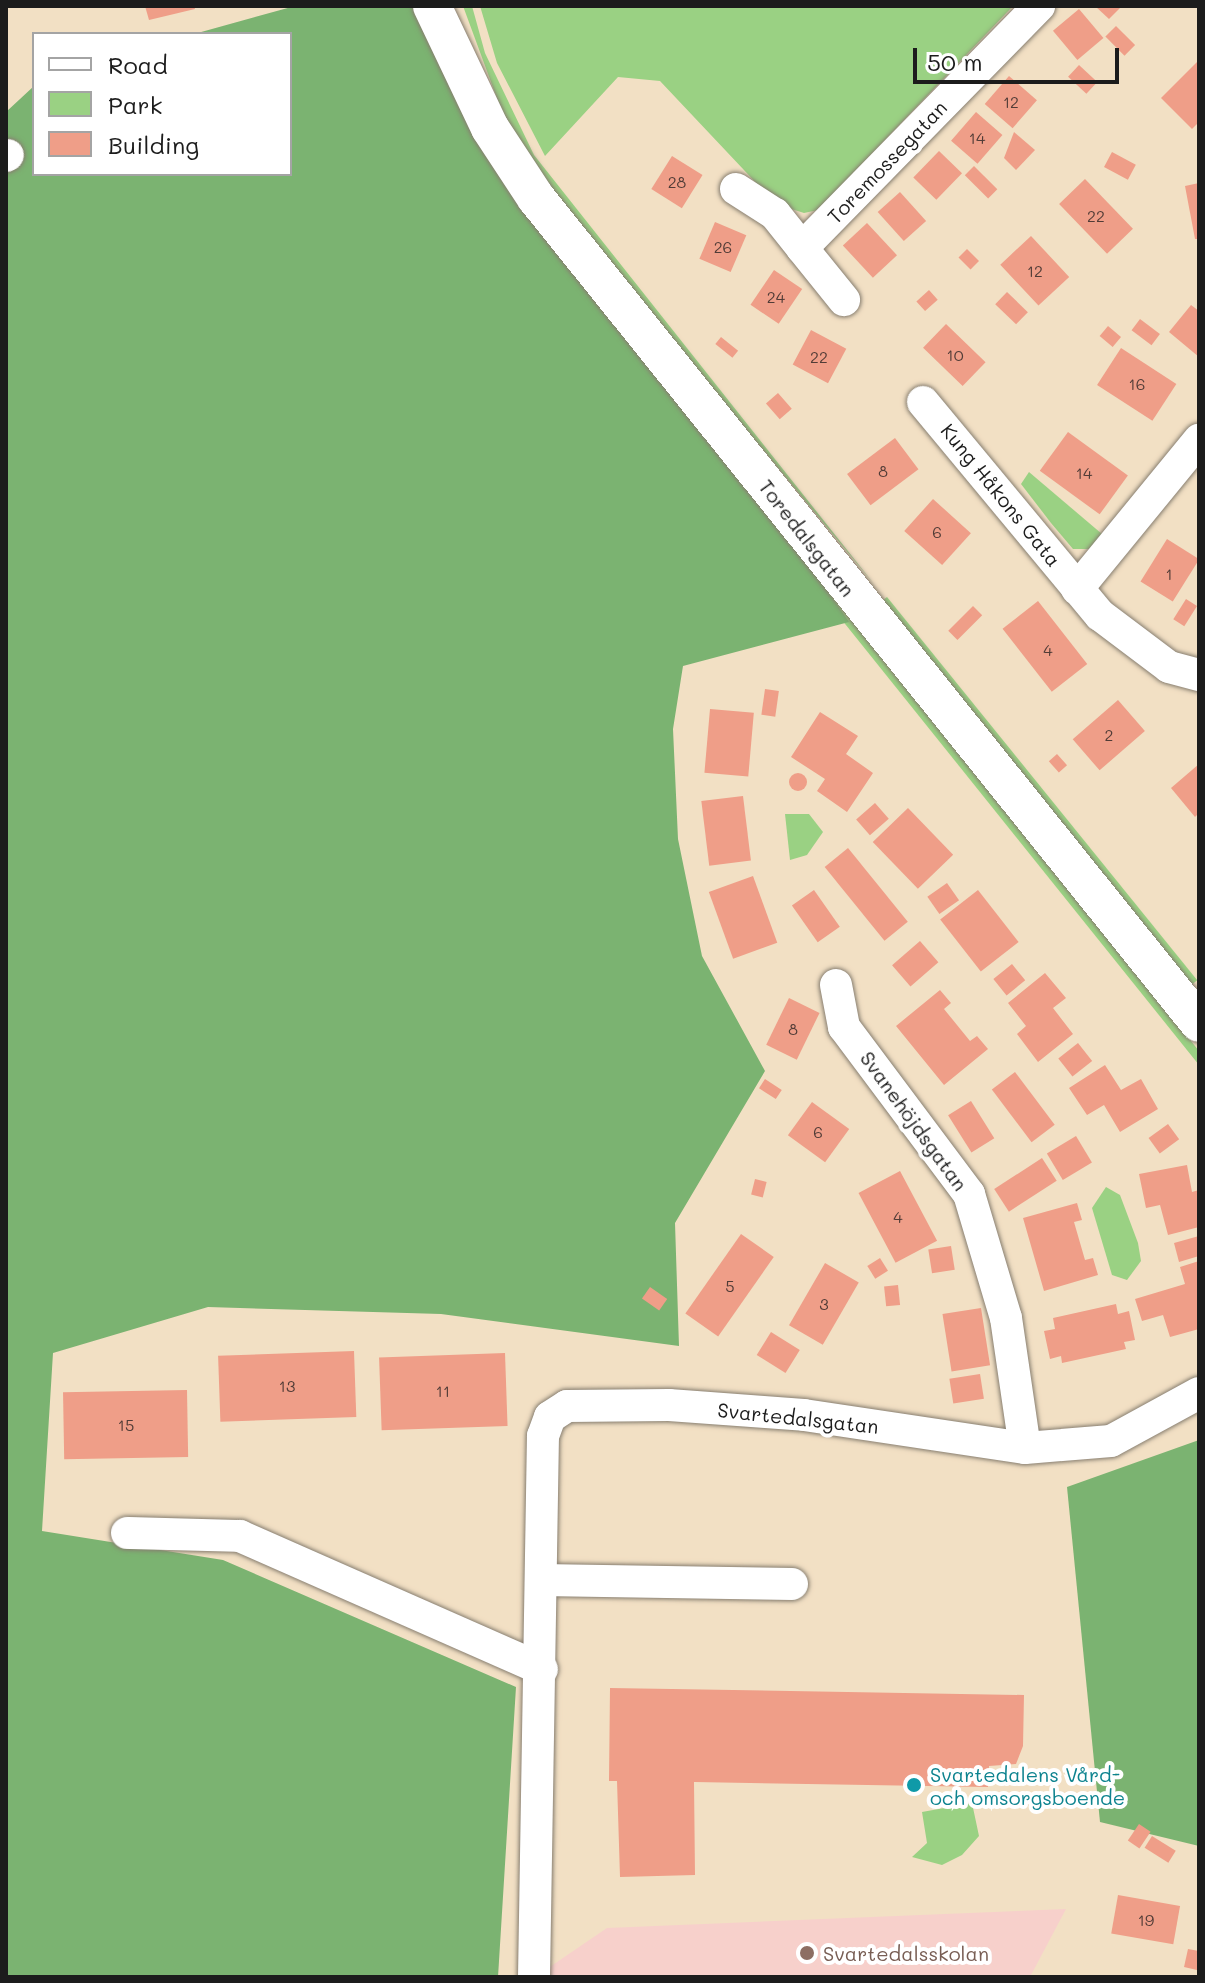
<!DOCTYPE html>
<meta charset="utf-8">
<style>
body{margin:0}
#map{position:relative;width:1205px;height:1983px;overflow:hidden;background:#f2e0c4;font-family:Mali,sans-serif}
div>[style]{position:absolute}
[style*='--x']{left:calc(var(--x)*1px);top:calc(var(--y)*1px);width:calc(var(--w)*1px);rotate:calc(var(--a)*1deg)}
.built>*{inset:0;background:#f7d0cb}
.green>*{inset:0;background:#9ad183;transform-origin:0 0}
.forest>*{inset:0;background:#7bb371}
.building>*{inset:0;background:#ef9e88;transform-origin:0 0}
.round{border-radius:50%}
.roads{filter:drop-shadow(0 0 2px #877e70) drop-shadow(0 0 2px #877e70)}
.minor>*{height:32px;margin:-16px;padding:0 16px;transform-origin:16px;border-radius:16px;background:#fff}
.tertiary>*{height:38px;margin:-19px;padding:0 19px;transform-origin:19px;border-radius:19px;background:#fff}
.dots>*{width:22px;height:22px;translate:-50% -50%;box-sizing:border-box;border:4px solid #fff;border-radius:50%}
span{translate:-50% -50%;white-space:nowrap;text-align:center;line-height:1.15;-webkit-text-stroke:8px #fff;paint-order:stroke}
.number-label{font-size:16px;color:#513c37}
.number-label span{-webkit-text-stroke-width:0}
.street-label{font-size:20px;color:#1c1c1c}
.culture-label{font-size:20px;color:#0d838f}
.left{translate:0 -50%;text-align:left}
.education-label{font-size:20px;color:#785e54}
.frame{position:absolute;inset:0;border:8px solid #1c1c1c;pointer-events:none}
.legend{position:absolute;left:32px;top:32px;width:260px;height:144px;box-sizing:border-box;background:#fff;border:2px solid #a4a4a4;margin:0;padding:10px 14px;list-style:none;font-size:24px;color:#1c1c1c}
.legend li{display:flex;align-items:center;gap:16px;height:40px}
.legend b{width:40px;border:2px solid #a4a4a4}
.scale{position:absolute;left:913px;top:48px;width:206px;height:36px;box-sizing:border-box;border:4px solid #1c1c1c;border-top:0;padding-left:10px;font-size:24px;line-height:28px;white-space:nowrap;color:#1c1c1c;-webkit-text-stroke:6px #fff;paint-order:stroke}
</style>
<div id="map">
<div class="built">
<i style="clip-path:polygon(1066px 1909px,1030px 1977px,535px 1977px,607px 1928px)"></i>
</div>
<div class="green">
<i style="clip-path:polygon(463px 6px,472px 6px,485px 53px,534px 155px,874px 584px,564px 209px,505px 120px)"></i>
<i style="clip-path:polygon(480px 6px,1013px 6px,818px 210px,804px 213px,776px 204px,660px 81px,618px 77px,545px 156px,497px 63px)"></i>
<i style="clip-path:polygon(535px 223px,1199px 1051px,1199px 1065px,797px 564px)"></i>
<i style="clip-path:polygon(1029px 472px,1102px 534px,1090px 549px,1073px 549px,1051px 523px,1021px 484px)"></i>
<i style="left:887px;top:597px;width:493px;height:8px;rotate:51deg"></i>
<i style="clip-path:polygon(785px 814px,809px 814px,823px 832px,807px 855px,790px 860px)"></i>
<i style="clip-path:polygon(1106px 1187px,1120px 1195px,1138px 1243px,1141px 1261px,1127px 1280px,1112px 1275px,1092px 1208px)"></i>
<i style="clip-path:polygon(972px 1803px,979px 1836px,962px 1855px,942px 1865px,912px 1857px,927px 1843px,922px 1812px)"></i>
</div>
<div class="forest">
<i style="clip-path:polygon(295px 6px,422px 6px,849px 622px,683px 666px,673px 729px,678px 839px,702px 956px,765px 1071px,675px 1223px,679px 1346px,441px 1314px,208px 1307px,53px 1353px,42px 1531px,223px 1560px,516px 1687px,498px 1977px,6px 1977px,6px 112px,34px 86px,34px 174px,290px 174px,290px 34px,194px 34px)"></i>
<i style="clip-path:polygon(1199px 1440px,1199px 1846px,1100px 1822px,1067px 1487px)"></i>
</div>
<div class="building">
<i style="clip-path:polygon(145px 6px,194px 6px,195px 9px,149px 20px)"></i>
<i style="clip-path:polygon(1095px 6px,1122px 6px,1109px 19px)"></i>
<i style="left:1079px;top:9px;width:38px;height:34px;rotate:50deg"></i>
<i style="left:1116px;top:26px;width:27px;height:15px;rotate:45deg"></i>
<i style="clip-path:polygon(1199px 60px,1199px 122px,1192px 129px,1161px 98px)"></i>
<i style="left:1079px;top:65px;width:25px;height:16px;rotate:43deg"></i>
<i style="left:1009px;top:76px;width:37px;height:37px;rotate:41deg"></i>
<i style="left:976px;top:112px;width:35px;height:38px;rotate:41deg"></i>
<i style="clip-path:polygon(1014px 132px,1035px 150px,1016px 170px,1004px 158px)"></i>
<i style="left:939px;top:151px;width:32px;height:37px;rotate:44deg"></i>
<i style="left:1112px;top:152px;width:27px;height:17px;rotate:28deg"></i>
<i style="left:672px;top:156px;width:36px;height:39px;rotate:32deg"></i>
<i style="left:974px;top:166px;width:33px;height:13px;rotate:45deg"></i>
<i style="left:1085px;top:179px;width:69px;height:36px;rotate:46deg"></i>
<i style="clip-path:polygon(1199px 183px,1199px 239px,1195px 239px,1185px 186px)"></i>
<i style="left:900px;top:192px;width:39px;height:30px;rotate:48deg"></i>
<i style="left:715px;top:222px;width:34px;height:40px;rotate:23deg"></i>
<i style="left:867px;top:223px;width:44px;height:33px;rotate:47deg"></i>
<i style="left:1031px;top:236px;width:56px;height:42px;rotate:47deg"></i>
<i style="left:967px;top:249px;width:17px;height:12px;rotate:45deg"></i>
<i style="left:774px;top:270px;width:34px;height:42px;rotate:34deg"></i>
<i style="left:929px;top:290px;width:13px;height:17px;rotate:48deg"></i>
<i style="left:1007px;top:292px;width:29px;height:17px;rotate:44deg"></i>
<i style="clip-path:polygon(1191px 305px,1199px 311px,1199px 357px,1169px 332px)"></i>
<i style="left:1140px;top:319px;width:25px;height:14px;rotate:37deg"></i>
<i style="left:946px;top:324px;width:55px;height:33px;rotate:44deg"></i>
<i style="left:1108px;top:326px;width:17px;height:13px;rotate:40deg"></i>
<i style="left:811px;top:330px;width:40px;height:39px;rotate:28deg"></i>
<i style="left:721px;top:337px;width:22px;height:9px;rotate:39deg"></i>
<i style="left:1121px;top:348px;width:66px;height:44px;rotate:33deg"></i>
<i style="left:778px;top:393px;width:21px;height:16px;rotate:49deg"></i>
<i style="left:1068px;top:432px;width:74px;height:48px;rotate:36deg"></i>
<i style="left:895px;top:438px;width:39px;height:60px;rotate:53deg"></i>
<i style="left:933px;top:499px;width:51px;height:43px;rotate:42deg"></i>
<i style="left:1167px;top:539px;width:38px;height:50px;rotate:32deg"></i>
<i style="left:1186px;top:599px;width:13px;height:24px;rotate:32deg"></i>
<i style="left:1038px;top:601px;width:80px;height:45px;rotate:52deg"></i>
<i style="left:973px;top:606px;width:13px;height:35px;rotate:45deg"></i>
<i style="left:765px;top:689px;width:14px;height:26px;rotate:8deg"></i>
<i style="left:1118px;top:700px;width:41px;height:60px;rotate:49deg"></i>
<i style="left:710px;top:709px;width:44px;height:64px;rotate:5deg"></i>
<i style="clip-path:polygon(820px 712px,858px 736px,846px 754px,873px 773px,847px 812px,817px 791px,825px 779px,791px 757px)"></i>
<i style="left:1057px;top:754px;width:15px;height:11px;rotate:48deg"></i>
<i style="clip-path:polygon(1199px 764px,1199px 813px,1195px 817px,1171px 788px)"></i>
<i class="round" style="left:789px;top:773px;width:18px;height:18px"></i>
<i style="left:743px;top:796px;width:65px;height:42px;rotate:83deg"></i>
<i style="left:875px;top:803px;width:21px;height:25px;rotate:49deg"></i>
<i style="left:908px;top:808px;width:65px;height:49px;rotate:46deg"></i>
<i style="left:848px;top:848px;width:95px;height:30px;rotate:51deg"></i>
<i style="left:753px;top:876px;width:71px;height:47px;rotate:70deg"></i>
<i style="left:947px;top:883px;width:21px;height:24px;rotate:55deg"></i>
<i style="left:814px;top:890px;width:45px;height:27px;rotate:55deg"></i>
<i style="left:978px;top:890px;width:66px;height:48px;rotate:52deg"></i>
<i style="left:920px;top:941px;width:28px;height:37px;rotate:49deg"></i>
<i style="left:1012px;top:964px;width:21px;height:24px;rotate:51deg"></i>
<i style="clip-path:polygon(1045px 973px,1066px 998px,1053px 1008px,1073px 1034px,1038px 1062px,1017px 1034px,1026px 1026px,1008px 1003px)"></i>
<i style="clip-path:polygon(940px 990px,951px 1003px,944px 1009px,970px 1041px,977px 1036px,988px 1049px,944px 1085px,896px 1026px)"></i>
<i style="left:789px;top:998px;width:34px;height:52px;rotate:26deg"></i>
<i style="left:1078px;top:1043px;width:23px;height:25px;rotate:52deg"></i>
<i style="clip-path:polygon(1105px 1065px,1121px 1090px,1141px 1079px,1158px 1109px,1120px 1132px,1104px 1105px,1087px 1115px,1069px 1088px)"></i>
<i style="left:1015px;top:1072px;width:66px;height:29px;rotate:53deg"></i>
<i style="left:765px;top:1079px;width:20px;height:11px;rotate:33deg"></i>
<i style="left:971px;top:1101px;width:44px;height:27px;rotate:58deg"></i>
<i style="left:812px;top:1102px;width:46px;height:41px;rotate:36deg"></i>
<i style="left:1168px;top:1124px;width:19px;height:24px;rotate:54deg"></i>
<i style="left:1076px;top:1136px;width:31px;height:34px;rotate:59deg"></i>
<i style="left:1042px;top:1158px;width:27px;height:57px;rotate:57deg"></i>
<i style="clip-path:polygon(1187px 1165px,1192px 1192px,1199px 1190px,1199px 1227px,1168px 1235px,1160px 1205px,1146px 1208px,1139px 1174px)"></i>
<i style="left:900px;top:1171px;width:79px;height:47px;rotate:62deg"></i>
<i style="left:755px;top:1179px;width:12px;height:16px;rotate:14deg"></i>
<i style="clip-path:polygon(1077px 1203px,1082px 1220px,1074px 1222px,1085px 1260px,1093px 1258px,1098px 1275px,1044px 1291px,1023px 1218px)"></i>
<i style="left:741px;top:1234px;width:40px;height:97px;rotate:35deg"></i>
<i style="clip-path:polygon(1199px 1236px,1199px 1256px,1179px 1262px,1174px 1243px)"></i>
<i style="left:951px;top:1246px;width:24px;height:23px;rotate:81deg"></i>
<i style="left:880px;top:1258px;width:15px;height:15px;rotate:58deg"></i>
<i style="clip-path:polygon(1199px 1261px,1199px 1329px,1170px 1337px,1163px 1315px,1142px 1321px,1135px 1299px,1185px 1284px,1180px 1267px)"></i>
<i style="left:825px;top:1263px;width:39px;height:72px;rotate:30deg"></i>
<i style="left:898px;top:1285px;width:20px;height:14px;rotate:84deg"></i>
<i style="left:650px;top:1287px;width:21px;height:14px;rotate:35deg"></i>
<i style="clip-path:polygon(1116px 1304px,1118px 1314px,1129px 1311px,1135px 1340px,1124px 1342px,1126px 1349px,1062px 1363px,1061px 1356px,1050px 1359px,1044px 1331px,1055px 1329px,1053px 1318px)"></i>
<i style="left:981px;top:1308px;width:58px;height:39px;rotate:81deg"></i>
<i style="left:771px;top:1332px;width:34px;height:27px;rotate:32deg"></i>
<i style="left:354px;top:1351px;width:66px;height:136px;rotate:88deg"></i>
<i style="left:505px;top:1353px;width:73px;height:126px;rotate:88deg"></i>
<i style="left:980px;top:1374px;width:25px;height:31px;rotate:81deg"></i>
<i style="left:187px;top:1390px;width:67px;height:124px;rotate:89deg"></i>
<i style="clip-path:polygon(610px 1688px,1024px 1695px,1023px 1746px,1016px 1764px,989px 1766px,988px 1787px,694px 1782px,695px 1875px,620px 1877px,617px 1781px,609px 1781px)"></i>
<i style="left:1139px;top:1824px;width:14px;height:20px;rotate:34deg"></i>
<i style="left:1152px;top:1836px;width:28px;height:14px;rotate:32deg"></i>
<i style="left:1118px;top:1895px;width:63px;height:39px;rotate:10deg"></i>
<i style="clip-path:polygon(1188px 1949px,1199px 1951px,1197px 1970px,1184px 1967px)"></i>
</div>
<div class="roads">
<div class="minor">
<i style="--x:6;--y:156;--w:2;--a:-27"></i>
<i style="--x:736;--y:189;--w:46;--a:32.7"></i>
<i style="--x:775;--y:214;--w:43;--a:51.5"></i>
<i style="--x:802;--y:248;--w:339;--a:-45.6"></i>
<i style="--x:802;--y:248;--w:67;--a:51.1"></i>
<i style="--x:923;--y:402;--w:277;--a:50.3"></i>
<i style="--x:1100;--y:615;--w:86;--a:37"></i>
<i style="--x:1169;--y:667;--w:31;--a:15"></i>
<i style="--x:1077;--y:589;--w:193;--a:-50.7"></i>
<i style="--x:836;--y:985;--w:43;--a:79.2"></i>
<i style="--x:844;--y:1027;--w:209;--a:53.2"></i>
<i style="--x:969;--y:1194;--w:129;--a:73.4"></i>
<i style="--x:1006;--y:1318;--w:131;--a:81.7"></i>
<i style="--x:127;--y:1533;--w:113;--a:1.5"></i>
<i style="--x:240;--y:1536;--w:330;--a:23.8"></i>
<i style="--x:541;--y:1580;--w:251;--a:0.9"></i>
<i style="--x:534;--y:1977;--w:541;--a:-89.05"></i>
<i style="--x:543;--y:1436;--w:20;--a:-70"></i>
<i style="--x:550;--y:1417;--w:20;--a:-33"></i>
<i style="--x:567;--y:1406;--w:102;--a:-0.6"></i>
<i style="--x:669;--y:1405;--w:135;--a:4.2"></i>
<i style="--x:804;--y:1415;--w:223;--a:8.5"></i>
<i style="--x:1025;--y:1448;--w:86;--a:-4.7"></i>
<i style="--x:1111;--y:1441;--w:100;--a:-28.6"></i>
</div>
<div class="tertiary">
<i style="--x:432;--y:6;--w:135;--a:64.6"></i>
<i style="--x:490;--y:128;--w:84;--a:56.7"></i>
<i style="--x:536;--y:198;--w:1058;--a:51.21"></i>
</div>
</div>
<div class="dots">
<i style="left:914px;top:1785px;background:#0f9aa8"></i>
<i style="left:807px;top:1953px;background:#8d6e63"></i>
</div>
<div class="number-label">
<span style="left:1011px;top:102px">12</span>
<span style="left:977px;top:138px">14</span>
<span style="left:677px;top:182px">28</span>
<span style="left:1096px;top:216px">22</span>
<span style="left:723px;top:247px">26</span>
<span style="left:1035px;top:271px">12</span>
<span style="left:776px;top:297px">24</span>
<span style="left:955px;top:355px">10</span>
<span style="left:819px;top:357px">22</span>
<span style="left:1137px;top:384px">16</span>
<span style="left:883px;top:471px">8</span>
<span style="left:1084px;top:473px">14</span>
<span style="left:937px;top:532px">6</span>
<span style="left:1169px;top:574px">1</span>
<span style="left:1048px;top:650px">4</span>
<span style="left:1109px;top:735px">2</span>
<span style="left:793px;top:1029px">8</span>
<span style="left:818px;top:1132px">6</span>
<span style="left:898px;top:1217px">4</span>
<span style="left:730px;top:1286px">5</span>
<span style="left:824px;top:1304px">3</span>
<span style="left:287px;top:1386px">13</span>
<span style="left:443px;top:1391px">11</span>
<span style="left:126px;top:1425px">15</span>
<span style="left:1146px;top:1920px">19</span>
</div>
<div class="street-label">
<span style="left:887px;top:162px;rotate:-46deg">Toremossegatan</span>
<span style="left:1001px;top:495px;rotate:51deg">Kung Håkons Gata</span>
<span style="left:807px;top:538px;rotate:52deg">Toredalsgatan</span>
<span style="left:914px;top:1121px;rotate:54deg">Svanehöjdsgatan</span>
<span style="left:798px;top:1418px;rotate:6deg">Svartedalsgatan</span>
</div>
<div class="culture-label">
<span class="left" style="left:930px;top:1786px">Svartedalens Vård-<br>och omsorgsboende</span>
</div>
<div class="education-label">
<span class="left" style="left:823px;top:1953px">Svartedalsskolan</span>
</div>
<div class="frame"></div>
<ul class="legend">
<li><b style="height:10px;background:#fff"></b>Road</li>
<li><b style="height:22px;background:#9ad183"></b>Park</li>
<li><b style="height:22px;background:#ef9e88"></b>Building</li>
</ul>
<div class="scale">50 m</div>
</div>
